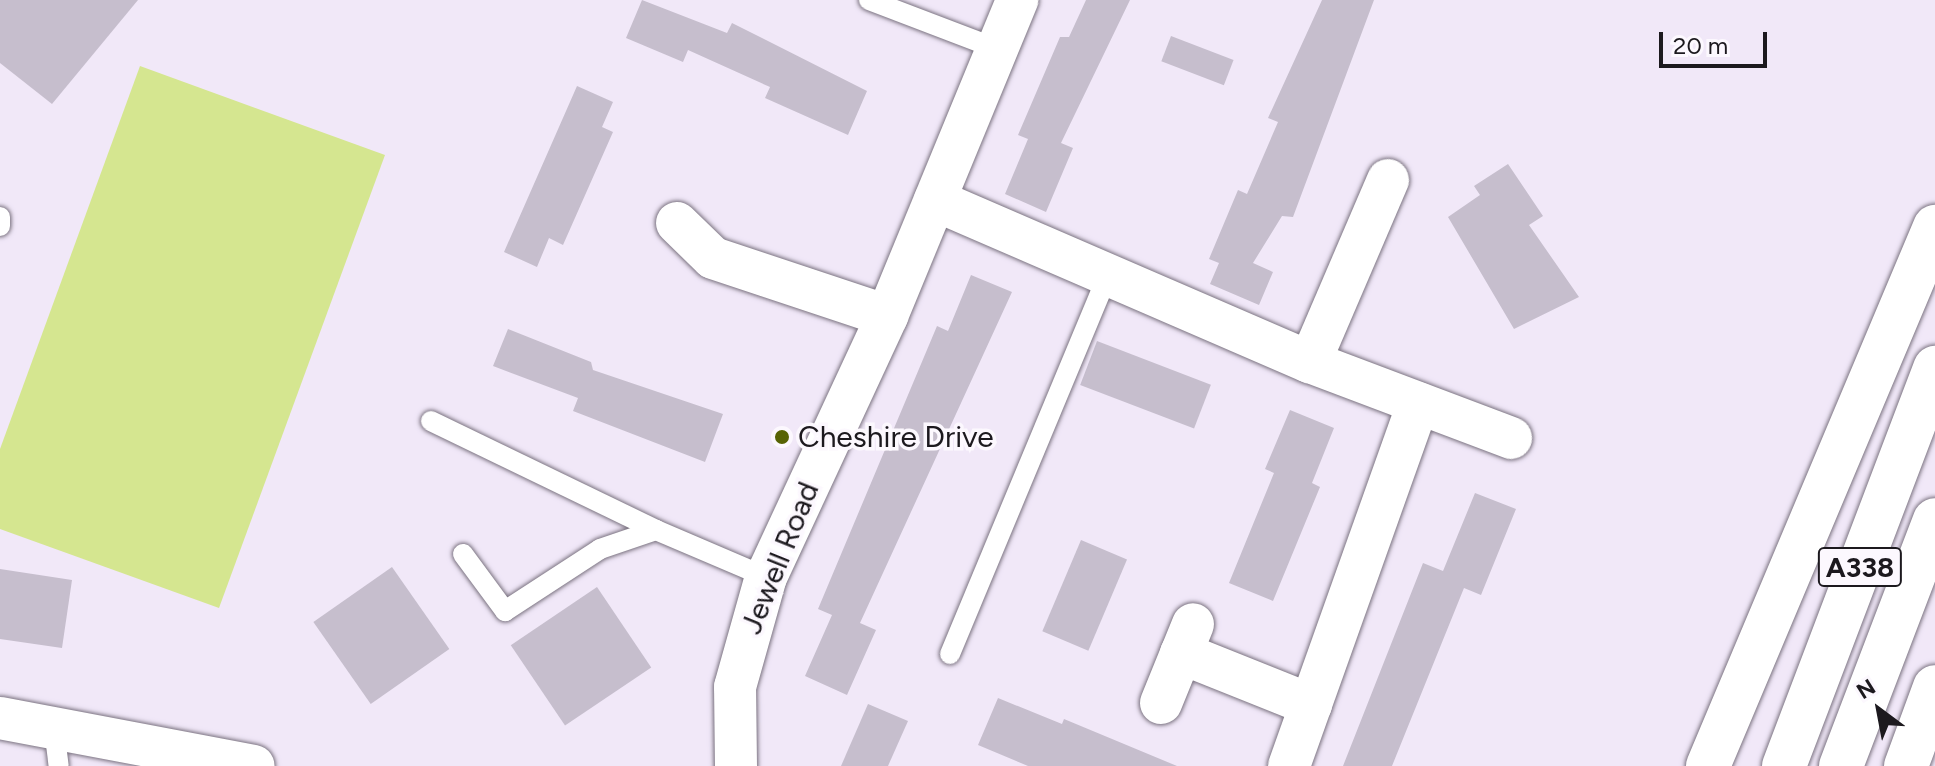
<!DOCTYPE html>
<style>
body{margin:0}
#map{position:relative;width:1935px;height:766px;overflow:hidden;background:#f1e8f8;font-family:Figtree,sans-serif}
div>[style]{position:absolute}
[style*='--x']{left:calc(var(--x)*1px);top:calc(var(--y)*1px);width:calc(var(--w)*1px);rotate:calc(var(--a)*1deg)}
.green>*{inset:0;background:#d5e690}
.building>*{inset:0;background:#c6becd;transform-origin:0 0}
.roads{filter:drop-shadow(0 0 2px #7b7381) drop-shadow(0 0 2px #7b7381)}
.lane>*{height:20px;margin:-10px;padding:0 10px;transform-origin:10px;border-radius:10px;background:#fff}
.street>*{height:42px;margin:-21px;padding:0 21px;transform-origin:21px;border-radius:21px;background:#fff}
.highway>*{height:44px;margin:-22px;padding:0 22px;transform-origin:22px;border-radius:22px;background:#fff}
.dots>*{width:22px;height:22px;translate:-50% -50%;box-sizing:border-box;border:4px solid #fcf8fe;border-radius:50%}
span{translate:-50% -50%;white-space:nowrap;text-align:center;line-height:1.15;-webkit-text-stroke:7px #fcf8fe;paint-order:stroke}
.shield-label span{padding:2px 6px;background:#fcf8fe;border:2px solid;border-radius:6px;-webkit-text-stroke-width:0}
.shield-label{font-size:28px;color:#1c191e;font-weight:700}
.poi-label{font-size:30px;color:#1c191e}
.left{translate:0 -50%;text-align:left}
.street-label{font-size:30px;color:#1c191e}
.north{position:absolute;left:1839px;top:670px;width:80px;height:80px;-webkit-text-stroke:6px #fcf8fe;paint-order:stroke;rotate:328deg;font-size:22px;font-weight:700;line-height:32px;text-align:center;color:#1c191e}
.north::after{content:'';display:block;margin:auto;width:28px;height:36px;background:#1c191e;clip-path:polygon(50% 0,100% 100%,50% 72%,0 100%)}
.scale{position:absolute;left:1659px;top:32px;width:108px;height:36px;box-sizing:border-box;border:4px solid #1c191e;border-top:0;padding-left:10px;font-size:24px;line-height:28px;white-space:nowrap;color:#1c191e;-webkit-text-stroke:6px #fcf8fe;paint-order:stroke}
</style>
<div id="map">
<div class="green">
<i style="clip-path:polygon(140px 66px,385px 155px,219px 608px,0 529px,0 449px)"></i>
</div>
<div class="building">
<i style="clip-path:polygon(0 0,138px 0,52px 104px,0 63px)"></i>
<i style="clip-path:polygon(642px 0,727px 33px,732px 23px,867px 91px,848px 135px,765px 98px,770px 87px,688px 50px,683px 62px,626px 38px)"></i>
<i style="clip-path:polygon(1086px 0,1130px 0,1061px 143px,1073px 148px,1046px 212px,1005px 194px,1028px 139px,1018px 135px,1060px 37px,1069px 37px)"></i>
<i style="clip-path:polygon(1322px 0,1374px 0,1293px 217px,1282px 216px,1253px 263px,1273px 272px,1259px 305px,1210px 284px,1219px 263px,1209px 259px,1238px 190px,1247px 194px,1278px 122px,1268px 118px)"></i>
<i style="left:1171px;top:36px;width:67px;height:27px;rotate:21deg"></i>
<i style="clip-path:polygon(577px 86px,613px 102px,602px 127px,613px 132px,563px 245px,549px 238px,537px 267px,504px 252px)"></i>
<i style="clip-path:polygon(1508px 164px,1543px 216px,1529px 225px,1579px 297px,1514px 329px,1448px 217px,1480px 195px,1474px 186px)"></i>
<i style="clip-path:polygon(971px 275px,1012px 292px,860px 623px,876px 630px,847px 695px,805px 676px,832px 615px,818px 609px,937px 326px,948px 331px)"></i>
<i style="clip-path:polygon(508px 329px,591px 362px,593px 370px,723px 414px,705px 462px,573px 411px,578px 398px,493px 366px)"></i>
<i style="left:1097px;top:341px;width:122px;height:47px;rotate:21deg"></i>
<i style="clip-path:polygon(1290px 410px,1334px 428px,1312px 483px,1320px 487px,1273px 601px,1229px 583px,1274px 473px,1265px 469px)"></i>
<i style="clip-path:polygon(1475px 493px,1516px 509px,1481px 595px,1464px 588px,1392px 766px,1343px 766px,1423px 563px,1443px 571px)"></i>
<i style="left:1081px;top:540px;width:50px;height:99px;rotate:23deg"></i>
<i style="left:392px;top:567px;width:100px;height:96px;rotate:55deg"></i>
<i style="clip-path:polygon(0 569px,72px 580px,62px 648px,0 639px)"></i>
<i style="left:597px;top:587px;width:97px;height:104px;rotate:56deg"></i>
<i style="clip-path:polygon(998px 698px,1062px 724px,1064px 719px,1177px 766px,1028px 766px,978px 745px)"></i>
<i style="clip-path:polygon(868px 704px,908px 721px,888px 766px,841px 766px)"></i>
</div>
<div class="roads">
<div class="lane">
<i style="--x:869;--y:0;--w:137;--a:20.9"></i>
<i style="--x:0;--y:217;--w:9;--a:90"></i>
<i style="--x:431;--y:421;--w:250;--a:25.8"></i>
<i style="--x:463;--y:554;--w:71;--a:53.6"></i>
<i style="--x:505;--y:611;--w:113;--a:-33.1"></i>
<i style="--x:600;--y:549;--w:59;--a:-18.7"></i>
<i style="--x:656;--y:530;--w:120;--a:23.1"></i>
<i style="--x:950;--y:654;--w:411;--a:-67.4"></i>
<i style="--x:54;--y:728;--w:38;--a:83"></i>
</div>
<div class="street">
<i style="--x:935;--y:200;--w:408;--a:23.4"></i>
<i style="--x:1310;--y:362;--w:215;--a:20.7"></i>
<i style="--x:677;--y:223;--w:50;--a:44.2"></i>
<i style="--x:713;--y:258;--w:183;--a:18.4"></i>
<i style="--x:1310;--y:362;--w:198;--a:-66.8"></i>
<i style="--x:1181;--y:653;--w:140;--a:21.8"></i>
<i style="--x:1161;--y:703;--w:85;--a:-67.9"></i>
<i style="--x:0;--y:718;--w:258;--a:10.7"></i>
<i style="--x:736;--y:766;--w:79;--a:-90.7"></i>
<i style="--x:735;--y:687;--w:114;--a:-74.3"></i>
<i style="--x:766;--y:577;--w:288;--a:-65.1"></i>
<i style="--x:887;--y:316;--w:342;--a:-67.6"></i>
<i style="--x:1289;--y:766;--w:385;--a:-70.4"></i>
</div>
<div class="highway">
<i style="--x:1708;--y:766;--w:585;--a:-67.16"></i>
<i style="--x:1784;--y:766;--w:426;--a:-69.2"></i>
<i style="--x:1841;--y:766;--w:263;--a:-69.1"></i>
<i style="--x:1906;--y:766;--w:84;--a:-69.8"></i>
</div>
</div>
<div class="dots">
<i style="left:782px;top:437px;background:#576304"></i>
</div>
<div class="shield-label">
<span style="left:1860px;top:567px">A338</span>
</div>
<div class="poi-label">
<span class="left" style="left:798px;top:437px">Cheshire Drive</span>
</div>
<div class="street-label">
<span style="left:780px;top:558px;rotate:-68deg">Jewell Road</span>
</div>
<div class="north">N</div>
<div class="scale">20 m</div>
</div>
